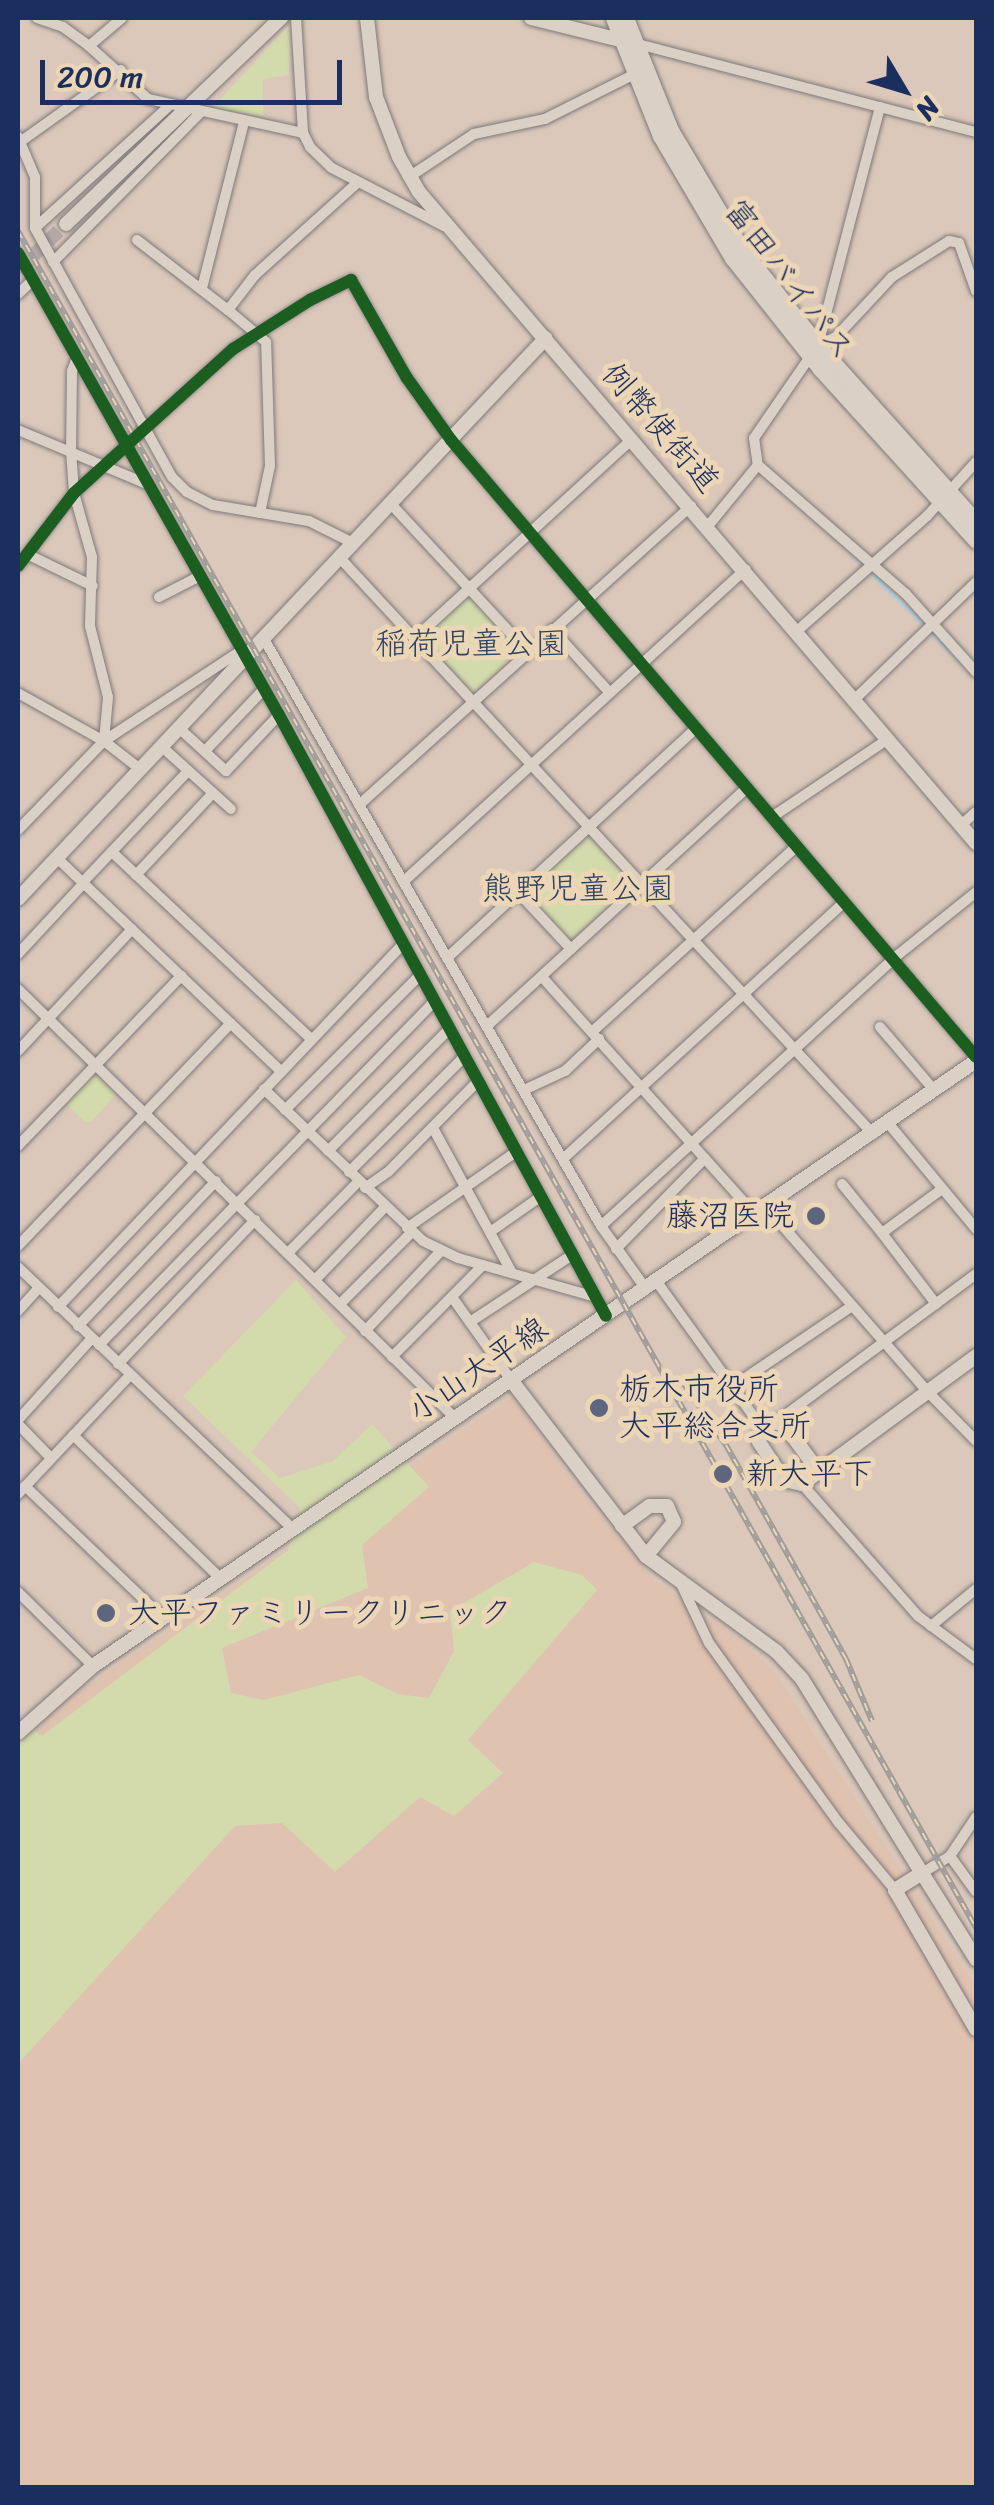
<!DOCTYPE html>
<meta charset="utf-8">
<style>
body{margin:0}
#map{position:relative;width:994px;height:2505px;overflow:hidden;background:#dbc8ba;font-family:Sriracha,"Klee One",sans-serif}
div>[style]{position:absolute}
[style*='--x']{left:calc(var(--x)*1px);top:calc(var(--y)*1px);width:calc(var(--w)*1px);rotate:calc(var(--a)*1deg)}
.built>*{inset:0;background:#e0c2b0}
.green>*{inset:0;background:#d3daab;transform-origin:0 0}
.stream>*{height:2.5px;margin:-1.25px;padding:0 1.25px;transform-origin:1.25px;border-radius:1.25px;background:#aed5e9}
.secondary-tunnel>*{height:14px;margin-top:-7px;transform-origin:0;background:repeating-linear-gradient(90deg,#b5a9a8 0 14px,transparent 0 21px)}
.roads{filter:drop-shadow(0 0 2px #7e797b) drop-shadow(0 0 2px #7e797b)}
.street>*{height:10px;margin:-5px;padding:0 5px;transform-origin:5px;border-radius:5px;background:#dad0c5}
.secondary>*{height:14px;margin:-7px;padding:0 7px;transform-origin:7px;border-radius:7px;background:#dad0c5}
.primary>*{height:15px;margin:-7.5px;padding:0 7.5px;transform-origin:7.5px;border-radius:7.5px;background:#dad0c5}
.rail>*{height:6px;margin-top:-3px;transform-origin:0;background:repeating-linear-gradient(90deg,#ecd6b5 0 8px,#a09c9a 0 16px);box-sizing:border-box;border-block:2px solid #a09c9a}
.cycleway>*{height:12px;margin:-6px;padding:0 6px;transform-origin:6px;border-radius:6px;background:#1b5e20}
.dots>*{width:28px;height:28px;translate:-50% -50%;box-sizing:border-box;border:5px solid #ecd6b5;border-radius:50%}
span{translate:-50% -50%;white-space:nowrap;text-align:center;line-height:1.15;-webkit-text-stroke:10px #ecd6b5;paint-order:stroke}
.street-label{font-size:32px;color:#1b2f5e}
.park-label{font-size:32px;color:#2d4264}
.poi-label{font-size:32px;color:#1b2f5e}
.right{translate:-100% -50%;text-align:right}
.left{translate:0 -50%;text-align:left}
.frame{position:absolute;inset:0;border:20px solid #1b2f5e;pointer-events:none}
.north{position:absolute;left:854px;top:40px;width:100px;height:100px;-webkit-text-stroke:8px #ecd6b5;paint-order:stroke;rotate:128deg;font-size:28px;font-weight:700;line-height:40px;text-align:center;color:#1b2f5e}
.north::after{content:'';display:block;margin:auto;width:35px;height:45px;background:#1b2f5e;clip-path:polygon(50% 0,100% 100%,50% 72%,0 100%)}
.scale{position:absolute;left:40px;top:60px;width:302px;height:45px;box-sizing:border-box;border:5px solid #1b2f5e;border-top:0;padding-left:12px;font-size:30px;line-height:35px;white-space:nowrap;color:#1b2f5e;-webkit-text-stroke:8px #ecd6b5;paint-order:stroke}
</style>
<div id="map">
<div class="built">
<i style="clip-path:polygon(512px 1397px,584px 1496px,655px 1581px,735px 1636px,774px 1671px,976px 1987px,976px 2487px,18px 2488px,18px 1750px,63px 1703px)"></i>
</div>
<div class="green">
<i style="clip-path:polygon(290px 24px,289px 75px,263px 79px,263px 117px,213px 107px)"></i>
<i style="left:470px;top:594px;width:75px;height:65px;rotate:47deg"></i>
<i style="left:587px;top:833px;width:69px;height:87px;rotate:49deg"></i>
<i style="clip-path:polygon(92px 1072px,117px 1093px,92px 1121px,85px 1122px,64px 1102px)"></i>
<i style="clip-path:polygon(296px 1280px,346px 1337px,251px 1452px,280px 1478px,333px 1461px,372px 1424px,429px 1487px,362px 1545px,368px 1588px,222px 1648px,231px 1693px,263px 1700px,359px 1675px,398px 1694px,429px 1698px,454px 1651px,450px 1611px,534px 1562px,582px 1575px,597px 1590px,468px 1740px,503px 1773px,454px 1816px,420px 1797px,335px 1872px,282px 1823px,235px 1826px,18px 2064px,18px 1720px,42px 1736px,288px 1550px,300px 1508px,183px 1396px)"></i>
</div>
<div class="stream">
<i style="--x:850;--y:552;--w:22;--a:43"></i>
<i style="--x:871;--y:573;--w:77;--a:44.5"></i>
<i style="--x:932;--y:633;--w:46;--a:45.9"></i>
</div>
<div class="secondary-tunnel">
<i style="--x:18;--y:270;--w:66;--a:-43.8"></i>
</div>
<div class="roads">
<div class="street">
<i style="--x:37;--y:18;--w:28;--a:19"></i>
<i style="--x:63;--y:27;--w:32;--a:36"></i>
<i style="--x:89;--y:46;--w:79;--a:41.9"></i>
<i style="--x:148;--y:99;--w:159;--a:12.4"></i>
<i style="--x:296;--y:18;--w:115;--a:86.5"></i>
<i style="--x:303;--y:133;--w:16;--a:63"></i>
<i style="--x:310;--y:147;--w:30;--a:44"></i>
<i style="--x:332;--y:168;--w:126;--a:27.4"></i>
<i style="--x:634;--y:43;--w:353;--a:14.6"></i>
<i style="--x:89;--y:46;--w:43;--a:-40.3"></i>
<i style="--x:880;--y:107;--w:246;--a:104.6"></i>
<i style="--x:818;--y:345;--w:113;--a:124.5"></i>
<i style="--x:754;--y:438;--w:27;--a:82"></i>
<i style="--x:758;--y:465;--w:196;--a:41.1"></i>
<i style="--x:906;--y:594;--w:105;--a:48.1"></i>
<i style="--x:18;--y:137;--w:43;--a:67"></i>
<i style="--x:35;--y:177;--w:51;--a:90"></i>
<i style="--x:35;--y:228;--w:284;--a:61.2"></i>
<i style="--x:172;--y:477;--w:21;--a:45"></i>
<i style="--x:187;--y:492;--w:29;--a:27"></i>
<i style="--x:213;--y:505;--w:97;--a:9.5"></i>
<i style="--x:309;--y:521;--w:49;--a:26.6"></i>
<i style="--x:20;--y:142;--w:124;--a:-35.5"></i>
<i style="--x:409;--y:177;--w:78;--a:-33.5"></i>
<i style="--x:474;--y:134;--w:73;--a:-11.9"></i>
<i style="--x:545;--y:119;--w:98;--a:-26.6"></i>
<i style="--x:35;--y:228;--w:180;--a:-42.3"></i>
<i style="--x:137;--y:240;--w:115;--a:37.6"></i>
<i style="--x:18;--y:253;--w:531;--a:60.54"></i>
<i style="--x:279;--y:715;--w:684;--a:61.45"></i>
<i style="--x:53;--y:262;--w:211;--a:-45.4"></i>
<i style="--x:202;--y:288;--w:171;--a:-75.8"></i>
<i style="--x:18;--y:294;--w:21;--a:-43"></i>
<i style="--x:818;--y:345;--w:20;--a:-24"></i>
<i style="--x:836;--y:337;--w:82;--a:-47"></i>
<i style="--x:892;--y:277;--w:67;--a:-32.3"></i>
<i style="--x:949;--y:241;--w:10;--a:11"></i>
<i style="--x:959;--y:243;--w:51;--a:70.5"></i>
<i style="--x:77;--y:358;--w:14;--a:111"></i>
<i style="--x:72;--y:371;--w:79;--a:90.7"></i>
<i style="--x:71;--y:450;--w:43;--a:86"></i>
<i style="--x:74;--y:493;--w:66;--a:74.3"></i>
<i style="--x:92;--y:557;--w:69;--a:91.7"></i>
<i style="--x:90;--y:626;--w:73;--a:75.8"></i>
<i style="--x:108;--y:697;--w:44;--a:95.2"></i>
<i style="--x:18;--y:430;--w:140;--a:22.7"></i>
<i style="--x:391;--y:504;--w:200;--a:47.2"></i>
<i style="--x:260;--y:513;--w:48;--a:-78"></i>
<i style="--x:270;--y:466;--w:124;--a:-91.8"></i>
<i style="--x:266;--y:342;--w:50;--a:-139.9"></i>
<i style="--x:228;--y:310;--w:44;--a:-52.4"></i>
<i style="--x:255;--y:275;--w:137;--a:-42"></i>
<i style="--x:708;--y:526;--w:79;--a:-50.7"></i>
<i style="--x:27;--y:554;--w:73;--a:25.9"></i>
<i style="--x:340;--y:558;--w:785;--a:47.22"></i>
<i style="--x:18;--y:566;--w:92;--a:-52.5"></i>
<i style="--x:74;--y:493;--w:215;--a:-42.2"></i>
<i style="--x:233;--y:349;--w:91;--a:-32.5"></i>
<i style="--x:310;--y:300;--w:46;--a:-26"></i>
<i style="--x:351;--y:280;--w:113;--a:60.3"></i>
<i style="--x:407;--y:378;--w:76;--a:54.6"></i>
<i style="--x:451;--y:440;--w:810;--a:49.61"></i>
<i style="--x:159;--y:597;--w:46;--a:-27.1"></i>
<i style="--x:552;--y:629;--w:86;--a:47.8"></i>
<i style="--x:797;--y:631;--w:174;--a:-41.5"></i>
<i style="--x:927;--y:516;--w:73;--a:-47.8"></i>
<i style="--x:264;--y:639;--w:677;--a:60.14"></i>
<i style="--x:601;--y:1226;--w:77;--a:54.5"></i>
<i style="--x:414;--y:639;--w:296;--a:-42.5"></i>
<i style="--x:18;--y:693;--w:98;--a:29.2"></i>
<i style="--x:104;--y:741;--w:46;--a:37.9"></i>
<i style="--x:855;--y:699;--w:168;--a:-44"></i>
<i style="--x:179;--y:728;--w:64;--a:42.5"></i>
<i style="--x:226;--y:771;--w:77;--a:-46.6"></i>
<i style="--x:161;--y:746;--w:94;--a:42"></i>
<i style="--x:205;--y:751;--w:86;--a:-46.4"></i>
<i style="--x:359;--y:805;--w:447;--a:-42"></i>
<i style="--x:772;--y:817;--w:140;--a:-33.9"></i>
<i style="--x:961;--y:825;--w:20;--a:-41"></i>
<i style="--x:18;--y:830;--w:124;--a:-46"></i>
<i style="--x:104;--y:741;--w:165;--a:-33.4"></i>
<i style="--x:112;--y:852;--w:273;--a:43.2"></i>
<i style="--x:57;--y:858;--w:309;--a:43.6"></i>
<i style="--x:136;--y:875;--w:112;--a:-46.8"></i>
<i style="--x:83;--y:882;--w:153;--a:-46.6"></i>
<i style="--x:403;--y:882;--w:464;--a:-42.4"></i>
<i style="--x:518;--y:892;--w:78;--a:47.1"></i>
<i style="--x:18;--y:954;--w:97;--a:-47.1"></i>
<i style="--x:447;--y:958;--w:339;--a:-42.7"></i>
<i style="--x:542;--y:977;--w:319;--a:48.1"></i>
<i style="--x:18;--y:989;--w:612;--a:44.47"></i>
<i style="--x:487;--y:1026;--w:352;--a:-42.5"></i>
<i style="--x:880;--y:1027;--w:83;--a:49.4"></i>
<i style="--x:593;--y:1031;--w:275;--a:-42.2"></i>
<i style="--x:18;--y:1051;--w:167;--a:-46.9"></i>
<i style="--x:264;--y:1089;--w:220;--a:43.7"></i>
<i style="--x:423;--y:1241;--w:39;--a:26"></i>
<i style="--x:458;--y:1258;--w:143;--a:15.8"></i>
<i style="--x:524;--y:1090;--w:45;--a:-24.9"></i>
<i style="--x:565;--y:1071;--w:47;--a:-43.3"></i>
<i style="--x:285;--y:1110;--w:191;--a:-45"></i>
<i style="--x:888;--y:1123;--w:138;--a:50.3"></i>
<i style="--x:433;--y:1128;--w:165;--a:61.4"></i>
<i style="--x:18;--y:1146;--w:236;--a:-46.2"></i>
<i style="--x:328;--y:1151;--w:170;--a:-45.2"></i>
<i style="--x:564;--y:1158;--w:379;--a:-42.4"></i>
<i style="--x:349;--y:1172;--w:161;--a:-45"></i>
<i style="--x:842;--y:1184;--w:63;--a:50.8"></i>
<i style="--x:365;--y:1188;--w:28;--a:-35"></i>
<i style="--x:388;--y:1172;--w:127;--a:-45.3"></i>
<i style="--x:766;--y:1207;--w:244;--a:48.8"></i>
<i style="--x:927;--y:1391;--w:70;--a:45.6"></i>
<i style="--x:601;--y:1226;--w:397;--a:-42.4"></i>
<i style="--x:894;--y:958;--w:105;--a:-38.8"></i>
<i style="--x:407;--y:1228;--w:133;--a:-34.9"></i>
<i style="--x:490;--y:1232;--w:61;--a:-35"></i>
<i style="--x:18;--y:1246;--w:308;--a:-46.3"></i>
<i style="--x:616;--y:1249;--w:127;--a:-45.6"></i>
<i style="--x:288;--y:1253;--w:100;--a:-45.4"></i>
<i style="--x:18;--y:1267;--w:380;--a:43.6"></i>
<i style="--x:315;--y:1280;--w:101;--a:-46.2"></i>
<i style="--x:657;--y:1282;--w:180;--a:54.3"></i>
<i style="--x:452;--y:1297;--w:102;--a:54.6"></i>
<i style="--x:340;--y:1304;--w:102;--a:-45"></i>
<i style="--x:936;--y:1304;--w:89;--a:-127.3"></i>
<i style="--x:882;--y:1233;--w:74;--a:-36.3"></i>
<i style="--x:58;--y:1307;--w:502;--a:-46.45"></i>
<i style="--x:18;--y:1311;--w:31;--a:-48"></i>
<i style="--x:470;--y:1322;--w:122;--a:-33.3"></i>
<i style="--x:78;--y:1326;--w:200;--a:-46.4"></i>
<i style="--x:365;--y:1331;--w:110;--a:-46.5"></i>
<i style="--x:99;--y:1345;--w:479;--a:-45.7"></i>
<i style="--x:392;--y:1357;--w:129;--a:-45.3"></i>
<i style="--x:118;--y:1364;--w:199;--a:-46.4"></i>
<i style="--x:732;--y:1387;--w:145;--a:-34"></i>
<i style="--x:18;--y:1420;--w:110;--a:-47.9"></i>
<i style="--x:776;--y:1422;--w:249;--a:-36.5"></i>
<i style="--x:18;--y:1424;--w:47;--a:45.9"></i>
<i style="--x:73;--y:1435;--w:206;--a:44.2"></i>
<i style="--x:802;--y:1484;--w:176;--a:48.7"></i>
<i style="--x:918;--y:1616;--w:72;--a:36.6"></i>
<i style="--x:25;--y:1486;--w:191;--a:43.7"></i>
<i style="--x:18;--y:1494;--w:163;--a:-46.7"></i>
<i style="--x:682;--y:1586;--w:63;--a:64.7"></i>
<i style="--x:709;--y:1643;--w:222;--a:54.2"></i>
<i style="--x:839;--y:1823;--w:87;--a:50.1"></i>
<i style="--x:18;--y:1592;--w:105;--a:44.6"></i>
<i style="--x:931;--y:1626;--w:58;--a:-39.4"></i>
<i style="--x:976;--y:1817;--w:47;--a:123.7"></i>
<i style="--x:950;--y:1856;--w:44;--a:54.2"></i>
<i style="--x:922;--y:1873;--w:33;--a:-31"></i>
</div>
<div class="secondary">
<i style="--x:367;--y:18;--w:80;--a:83.5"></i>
<i style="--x:376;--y:97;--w:64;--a:69"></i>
<i style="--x:399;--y:157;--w:40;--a:60.3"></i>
<i style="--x:419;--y:192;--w:857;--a:49.45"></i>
<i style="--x:531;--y:18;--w:100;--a:13.9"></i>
<i style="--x:66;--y:224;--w:298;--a:-43.8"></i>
<i style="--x:18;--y:899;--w:770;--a:-46.74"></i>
<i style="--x:511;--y:1380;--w:222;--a:52.5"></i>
<i style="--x:646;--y:1556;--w:161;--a:36.2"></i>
<i style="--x:776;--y:1651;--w:38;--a:47"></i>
<i style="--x:802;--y:1679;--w:228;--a:58.3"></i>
<i style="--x:922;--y:1873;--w:32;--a:148"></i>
<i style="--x:895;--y:1890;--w:161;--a:59.8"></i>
<i style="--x:809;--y:1479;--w:18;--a:-84"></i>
<i style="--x:811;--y:1461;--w:42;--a:-126.3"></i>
<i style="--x:786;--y:1427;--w:11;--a:-153"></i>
<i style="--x:776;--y:1422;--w:15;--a:157"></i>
<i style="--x:762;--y:1428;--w:14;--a:102"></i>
<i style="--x:759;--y:1442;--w:45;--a:56.7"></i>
<i style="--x:784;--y:1480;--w:18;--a:13"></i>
<i style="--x:802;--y:1484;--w:216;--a:-36.3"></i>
<i style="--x:622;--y:1526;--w:34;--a:-36"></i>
<i style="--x:650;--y:1506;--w:17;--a:0"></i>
<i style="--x:667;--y:1506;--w:17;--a:66"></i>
<i style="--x:674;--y:1522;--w:44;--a:129.5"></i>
<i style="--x:18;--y:1733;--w:101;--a:-41.8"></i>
<i style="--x:93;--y:1666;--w:1070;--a:-34.42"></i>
<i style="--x:922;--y:1873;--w:102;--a:57.9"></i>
</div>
<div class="primary">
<i style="--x:613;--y:18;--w:127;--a:68.3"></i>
<i style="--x:660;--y:136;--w:142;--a:59.5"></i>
<i style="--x:732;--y:258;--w:142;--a:51.6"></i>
<i style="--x:820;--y:369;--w:232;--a:47.8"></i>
<i style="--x:626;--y:18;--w:121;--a:68.1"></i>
<i style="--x:671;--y:130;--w:139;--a:59.2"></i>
<i style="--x:742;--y:249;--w:122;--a:51.6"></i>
<i style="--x:818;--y:345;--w:237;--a:48.1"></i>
</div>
</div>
<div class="rail">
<i style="--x:18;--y:231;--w:1949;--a:60.55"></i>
<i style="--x:682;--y:1381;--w:78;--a:55.5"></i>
<i style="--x:726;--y:1445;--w:173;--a:60.6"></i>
<i style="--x:811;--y:1596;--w:72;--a:60.9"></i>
<i style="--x:846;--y:1659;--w:67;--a:67.2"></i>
</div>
<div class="cycleway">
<i style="--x:18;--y:253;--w:531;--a:60.54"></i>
<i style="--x:279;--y:715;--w:684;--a:61.45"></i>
<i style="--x:18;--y:566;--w:92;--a:-52.5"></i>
<i style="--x:74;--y:493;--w:215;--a:-42.2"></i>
<i style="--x:233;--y:349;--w:91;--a:-32.5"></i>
<i style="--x:310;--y:300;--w:46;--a:-26"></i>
<i style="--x:351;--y:280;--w:113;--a:60.3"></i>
<i style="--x:407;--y:378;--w:76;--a:54.6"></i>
<i style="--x:451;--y:440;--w:810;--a:49.61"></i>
</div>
<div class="dots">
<i style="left:816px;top:1216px;background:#5e657e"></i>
<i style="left:599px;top:1408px;background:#5e657e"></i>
<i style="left:723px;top:1474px;background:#5e657e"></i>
<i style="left:106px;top:1613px;background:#5e657e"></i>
</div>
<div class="street-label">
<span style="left:789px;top:280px;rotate:53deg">富田バイパス</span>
<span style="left:660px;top:428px;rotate:49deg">例幣使街道</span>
<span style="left:478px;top:1370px;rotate:-34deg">小山大平線</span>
</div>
<div class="park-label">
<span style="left:471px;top:644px">稲荷児童公園</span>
<span style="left:578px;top:889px">熊野児童公園</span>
</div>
<div class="poi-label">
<span class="right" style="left:794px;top:1216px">藤沼医院</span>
<span class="left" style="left:619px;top:1408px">栃木市役所<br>大平総合支所</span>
<span class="left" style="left:746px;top:1474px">新大平下</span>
<span class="left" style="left:128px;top:1613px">大平ファミリークリニック</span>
</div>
<div class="frame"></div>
<div class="north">N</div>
<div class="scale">200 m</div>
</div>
